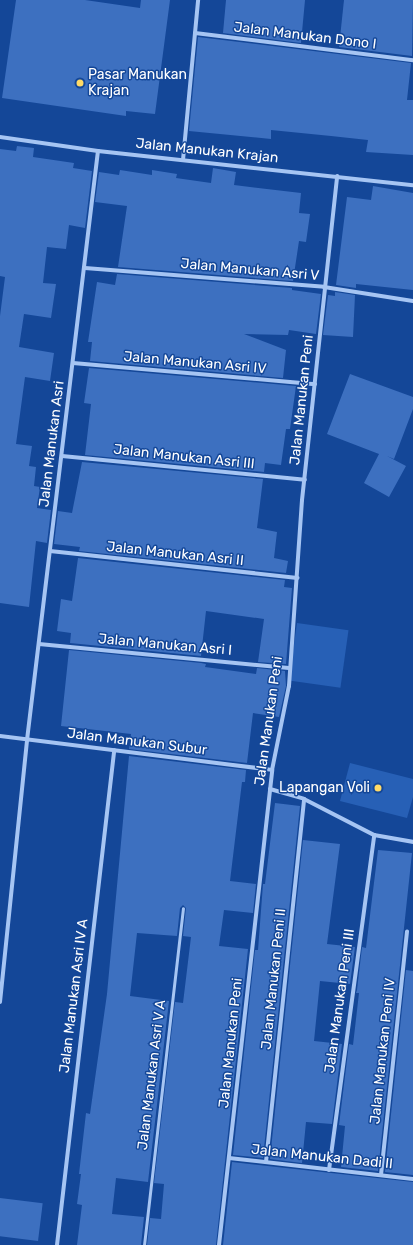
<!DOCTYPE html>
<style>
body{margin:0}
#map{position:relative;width:413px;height:1245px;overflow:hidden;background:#144798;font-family:Rubik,sans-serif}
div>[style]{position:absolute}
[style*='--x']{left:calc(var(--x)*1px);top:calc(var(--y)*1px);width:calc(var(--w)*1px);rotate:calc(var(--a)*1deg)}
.green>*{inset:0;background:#2760b6;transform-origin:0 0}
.building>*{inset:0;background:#3d70c0;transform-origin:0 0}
.service>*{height:3px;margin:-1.5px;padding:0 1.5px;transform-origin:1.5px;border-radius:1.5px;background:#a6c5f3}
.minor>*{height:4px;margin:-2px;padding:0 2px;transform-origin:2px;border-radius:2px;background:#a6c5f3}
.dots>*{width:11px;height:11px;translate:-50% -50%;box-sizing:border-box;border:2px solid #144798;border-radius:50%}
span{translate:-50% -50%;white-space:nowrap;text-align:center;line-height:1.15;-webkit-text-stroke:3px #144798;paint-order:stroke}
.street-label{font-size:14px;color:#fff}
.poi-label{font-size:14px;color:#fff}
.left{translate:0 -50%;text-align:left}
.right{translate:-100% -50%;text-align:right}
</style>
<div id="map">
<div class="green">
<i style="left:297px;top:623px;width:52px;height:58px;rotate:8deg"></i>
<i style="clip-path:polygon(350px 763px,413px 779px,413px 797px,407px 818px,340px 801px)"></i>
</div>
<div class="building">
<i style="clip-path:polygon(16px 0,85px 0,140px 8px,141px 0,170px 0,155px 114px,126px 111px,126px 116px,2px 98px)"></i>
<i style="clip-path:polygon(226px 0,305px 0,301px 43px,223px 33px)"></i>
<i style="clip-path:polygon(344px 0,413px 0,412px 56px,339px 47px)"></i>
<i style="clip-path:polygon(198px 37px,411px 63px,407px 100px,413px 100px,413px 155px,366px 152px,368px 140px,331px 136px,271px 130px,271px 139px,189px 131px)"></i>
<i style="clip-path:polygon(17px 146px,34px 148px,33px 157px,74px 163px,73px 168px,92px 171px,85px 228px,69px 225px,66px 249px,47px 247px,43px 283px,56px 284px,51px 318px,24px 314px,19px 347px,54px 353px,50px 381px,25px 377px,16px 444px,32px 446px,29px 466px,36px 467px,34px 486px,40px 487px,37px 508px,51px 510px,47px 543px,36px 541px,29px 607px,0 603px,0 316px,5px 277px,0 276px,0 149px,16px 151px)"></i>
<i style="clip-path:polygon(213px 168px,236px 172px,234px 185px,301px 193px,299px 213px,310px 214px,306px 242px,299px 241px,293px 281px,118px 267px,127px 206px,95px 202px,99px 172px,119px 175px,120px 170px,152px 175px,152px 170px,177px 174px,176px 178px,211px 183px)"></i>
<i style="clip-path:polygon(373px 186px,413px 193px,413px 290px,356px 284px,356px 288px,336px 285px,347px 197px,371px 200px)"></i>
<i style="clip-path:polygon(117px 274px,292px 288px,292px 290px,321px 294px,316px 334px,289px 330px,288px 335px,244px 334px,286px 350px,283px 378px,90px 361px,92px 342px,88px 342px,97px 282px,115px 285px)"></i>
<i style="clip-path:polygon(335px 292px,355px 295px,353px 337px,323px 335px,328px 295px,335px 296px)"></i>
<i style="clip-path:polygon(89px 368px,296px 386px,290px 429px,286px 429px,281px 465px,265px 463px,264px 472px,85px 455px,91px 404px,84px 403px)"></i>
<i style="clip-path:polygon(350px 374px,413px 397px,413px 409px,394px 459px,387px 456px,406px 466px,389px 497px,364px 483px,379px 454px,327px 434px)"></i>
<i style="clip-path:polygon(82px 462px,263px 479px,257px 528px,277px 532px,274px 558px,288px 561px,286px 573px,79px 551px,80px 547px,54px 544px,58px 511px,72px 513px)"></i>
<i style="clip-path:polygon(78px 558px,285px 580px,284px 587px,292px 588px,286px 664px,258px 662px,264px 619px,206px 611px,201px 656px,70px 643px,71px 633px,57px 631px,61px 599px,72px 601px)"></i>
<i style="clip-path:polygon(69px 650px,201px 663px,206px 664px,205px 667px,256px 674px,257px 668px,285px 671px,286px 686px,279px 717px,253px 713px,247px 763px,129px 749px,131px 734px,61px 726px)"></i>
<i style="clip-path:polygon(129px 756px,246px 770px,245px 782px,242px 782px,230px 881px,256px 884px,253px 913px,224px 910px,219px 946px,248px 949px,216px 1245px,147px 1245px,150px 1218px,161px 1219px,164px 1184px,154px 1183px,175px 1002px,183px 1003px,191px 937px,183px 936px,186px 908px,183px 905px,180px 908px,177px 936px,137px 933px,130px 996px,169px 1001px,148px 1182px,116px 1178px,112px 1214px,144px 1217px,141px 1245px,77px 1245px,82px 1205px,77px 1204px,81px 1174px,79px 1174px,86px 1113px,90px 1114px,107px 994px)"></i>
<i style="clip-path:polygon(275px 803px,300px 806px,263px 1158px,233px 1155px,255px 950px,258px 950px,263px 884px,265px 884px)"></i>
<i style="clip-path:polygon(303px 840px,340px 844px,327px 944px,355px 947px,350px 984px,320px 981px,314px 1041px,342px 1044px,332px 1124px,306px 1122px,302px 1163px,270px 1159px)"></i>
<i style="clip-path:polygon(378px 850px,412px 853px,378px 1171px,341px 1167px,345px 1126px,339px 1125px,349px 1044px,353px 1045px,359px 993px,356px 993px,357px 990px,362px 947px,366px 948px)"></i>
<i style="clip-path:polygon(406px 970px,413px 971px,413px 1175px,385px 1172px)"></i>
<i style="clip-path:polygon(232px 1162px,413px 1182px,413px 1245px,223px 1245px)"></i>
<i style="left:0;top:1198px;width:43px;height:38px;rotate:7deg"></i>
</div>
<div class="service">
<i style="--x:144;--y:1245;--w:339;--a:-83.4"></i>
</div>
<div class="minor">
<i style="--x:195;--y:33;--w:220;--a:7.1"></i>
<i style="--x:0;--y:137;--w:99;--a:8.1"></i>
<i style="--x:98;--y:151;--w:317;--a:6.2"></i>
<i style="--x:183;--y:160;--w:161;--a:-84.6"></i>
<i style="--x:85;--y:268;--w:240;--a:4.5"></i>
<i style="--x:324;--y:287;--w:90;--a:8.9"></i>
<i style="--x:73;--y:363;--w:243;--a:5"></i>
<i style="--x:62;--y:456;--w:244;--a:5.6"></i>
<i style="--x:50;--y:551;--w:249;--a:6.2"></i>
<i style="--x:39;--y:644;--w:251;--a:5.5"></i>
<i style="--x:0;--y:736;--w:274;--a:7.1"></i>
<i style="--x:270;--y:789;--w:35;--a:16"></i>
<i style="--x:304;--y:799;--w:79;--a:27.2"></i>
<i style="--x:374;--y:835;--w:40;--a:10"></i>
<i style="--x:0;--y:1002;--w:263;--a:-84.1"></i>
<i style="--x:27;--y:740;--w:593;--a:-83.13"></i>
<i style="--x:229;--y:1158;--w:185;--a:6.5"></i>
<i style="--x:266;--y:1162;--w:365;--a:-84"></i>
<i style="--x:329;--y:1170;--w:338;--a:-82.3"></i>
<i style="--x:381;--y:1175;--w:245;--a:-83.9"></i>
<i style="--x:57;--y:1245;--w:498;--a:-83.4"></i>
<i style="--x:219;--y:1245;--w:478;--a:-83.6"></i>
<i style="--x:272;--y:770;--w:86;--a:-78.6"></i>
<i style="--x:289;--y:686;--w:186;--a:-86"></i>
<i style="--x:302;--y:500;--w:326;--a:-83.8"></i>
</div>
<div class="dots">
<i style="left:80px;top:83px;background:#ffda67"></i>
<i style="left:378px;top:788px;background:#ffda67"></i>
</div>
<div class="street-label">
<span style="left:305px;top:36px;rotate:7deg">Jalan Manukan Dono I</span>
<span style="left:207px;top:151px;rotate:6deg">Jalan Manukan Krajan</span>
<span style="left:250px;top:270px;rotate:5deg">Jalan Manukan Asri V</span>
<span style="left:195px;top:363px;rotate:5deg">Jalan Manukan Asri IV</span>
<span style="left:302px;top:400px;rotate:-84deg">Jalan Manukan Peni</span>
<span style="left:52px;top:444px;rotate:-83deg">Jalan Manukan Asri</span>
<span style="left:184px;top:457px;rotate:6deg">Jalan Manukan Asri III</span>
<span style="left:175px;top:554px;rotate:6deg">Jalan Manukan Asri II</span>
<span style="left:165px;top:645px;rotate:5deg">Jalan Manukan Asri I</span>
<span style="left:269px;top:721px;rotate:-82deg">Jalan Manukan Peni</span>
<span style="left:137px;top:742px;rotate:7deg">Jalan Manukan Subur</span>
<span style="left:274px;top:979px;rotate:-84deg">Jalan Manukan Peni II</span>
<span style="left:74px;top:996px;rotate:-83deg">Jalan Manukan Asri IV A</span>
<span style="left:340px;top:1001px;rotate:-82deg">Jalan Manukan Peni III</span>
<span style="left:231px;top:1043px;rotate:-84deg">Jalan Manukan Peni</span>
<span style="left:383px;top:1051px;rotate:-84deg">Jalan Manukan Peni IV</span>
<span style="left:152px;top:1075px;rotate:-83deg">Jalan Manukan Asri V A</span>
<span style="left:322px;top:1157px;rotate:6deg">Jalan Manukan Dadi II</span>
</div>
<div class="poi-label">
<span class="left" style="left:88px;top:83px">Pasar Manukan<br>Krajan</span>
<span class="right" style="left:370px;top:788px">Lapangan Voli</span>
</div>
</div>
